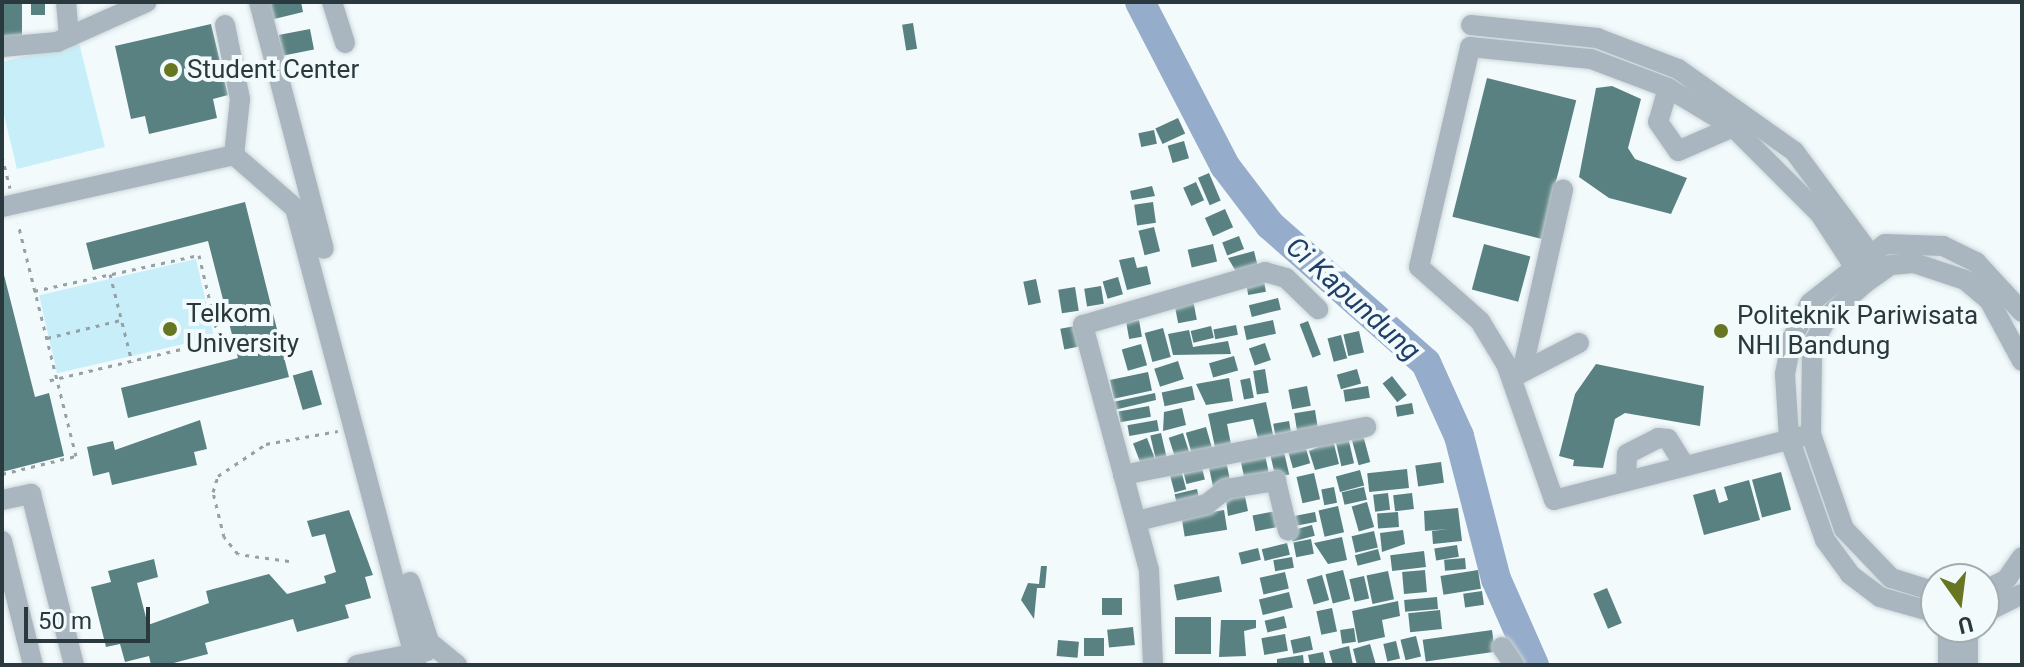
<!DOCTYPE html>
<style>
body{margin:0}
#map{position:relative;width:2024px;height:667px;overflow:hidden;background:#f2fafc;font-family:Roboto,sans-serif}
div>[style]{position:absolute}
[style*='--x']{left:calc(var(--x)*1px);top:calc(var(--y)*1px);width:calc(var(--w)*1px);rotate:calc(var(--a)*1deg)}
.green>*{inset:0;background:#c8eff9;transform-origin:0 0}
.river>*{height:30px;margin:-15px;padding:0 15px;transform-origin:15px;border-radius:15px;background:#96accb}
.building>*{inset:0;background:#5a8181;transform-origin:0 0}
.path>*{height:3px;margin-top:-1.5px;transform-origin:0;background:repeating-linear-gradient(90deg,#95a1a4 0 4px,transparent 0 10px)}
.roads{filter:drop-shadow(0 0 2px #ced7da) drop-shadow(0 0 2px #ced7da)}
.minor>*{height:20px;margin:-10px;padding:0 10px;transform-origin:10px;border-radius:10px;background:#a9b6bf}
.dots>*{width:22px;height:22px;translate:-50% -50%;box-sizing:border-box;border:4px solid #f2fafc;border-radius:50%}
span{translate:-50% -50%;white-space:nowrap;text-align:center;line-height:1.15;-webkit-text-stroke:8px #f2fafc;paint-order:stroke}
.poi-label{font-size:26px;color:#29393d}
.left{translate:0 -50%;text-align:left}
.water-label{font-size:28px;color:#1f3e68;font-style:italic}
.frame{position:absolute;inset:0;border:4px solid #29393d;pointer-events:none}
.north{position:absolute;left:1920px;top:563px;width:80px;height:80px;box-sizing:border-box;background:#f2fafc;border:2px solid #a2adb0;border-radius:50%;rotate:166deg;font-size:22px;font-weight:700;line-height:32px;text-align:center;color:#29393d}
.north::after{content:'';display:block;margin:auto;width:28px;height:36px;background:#687622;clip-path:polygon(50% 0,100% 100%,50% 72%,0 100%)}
.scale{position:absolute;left:24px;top:607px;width:126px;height:36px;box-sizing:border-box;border:4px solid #29393d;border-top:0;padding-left:10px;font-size:24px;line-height:28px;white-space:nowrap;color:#29393d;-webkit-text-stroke:6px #f2fafc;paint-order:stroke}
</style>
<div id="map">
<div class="green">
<i style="clip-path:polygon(79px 43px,105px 147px,17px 169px,2px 107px,2px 62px)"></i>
<i style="left:196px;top:259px;width:80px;height:161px;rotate:77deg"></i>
</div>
<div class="river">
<i style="--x:1140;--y:2;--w:185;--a:62.6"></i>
<i style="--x:1225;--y:166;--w:74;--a:52.7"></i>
<i style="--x:1270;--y:225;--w:208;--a:41.5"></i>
<i style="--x:1426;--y:363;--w:80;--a:65.7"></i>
<i style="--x:1459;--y:436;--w:148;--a:75.5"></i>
<i style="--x:1496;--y:579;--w:94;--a:66.2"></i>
</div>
<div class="building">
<i style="left:2px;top:2px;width:20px;height:39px"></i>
<i style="left:31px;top:2px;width:14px;height:13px"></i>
<i style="clip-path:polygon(266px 2px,301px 2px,303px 12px,270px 20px)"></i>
<i style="left:913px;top:23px;width:26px;height:11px;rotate:81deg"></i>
<i style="clip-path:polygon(211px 24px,228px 95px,213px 99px,217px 118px,149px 134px,145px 116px,131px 119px,115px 46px)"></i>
<i style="left:310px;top:29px;width:21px;height:32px;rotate:79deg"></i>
<i style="left:1487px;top:78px;width:92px;height:143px;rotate:14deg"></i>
<i style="clip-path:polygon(1612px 86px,1641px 99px,1628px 148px,1635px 159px,1687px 178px,1671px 214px,1609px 198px,1579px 177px,1596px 88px)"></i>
<i style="left:1178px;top:118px;width:17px;height:25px;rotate:65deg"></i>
<i style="left:1154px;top:130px;width:14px;height:16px;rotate:78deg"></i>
<i style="left:1184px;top:141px;width:18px;height:17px;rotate:74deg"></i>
<i style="left:1209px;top:173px;width:30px;height:12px;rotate:67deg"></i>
<i style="left:1196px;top:182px;width:20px;height:14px;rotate:66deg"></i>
<i style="clip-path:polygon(1152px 186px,1155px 196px,1132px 200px,1130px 191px)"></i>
<i style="clip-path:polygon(245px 202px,289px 377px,128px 418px,121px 388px,238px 358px,208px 241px,93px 270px,86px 243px)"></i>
<i style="left:1153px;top:202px;width:21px;height:19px;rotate:82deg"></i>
<i style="left:1225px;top:209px;width:20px;height:22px;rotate:66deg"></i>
<i style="left:1154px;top:227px;width:25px;height:16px;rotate:76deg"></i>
<i style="left:1239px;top:236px;width:14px;height:18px;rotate:69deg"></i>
<i style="left:1213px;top:244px;width:18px;height:26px;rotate:77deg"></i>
<i style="left:1484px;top:244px;width:48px;height:47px;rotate:15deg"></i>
<i style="clip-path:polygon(1254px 251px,1258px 267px,1238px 275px,1228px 258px)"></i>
<i style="clip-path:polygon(1134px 257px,1137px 268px,1147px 266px,1151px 284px,1127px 290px,1119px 260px)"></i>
<i style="clip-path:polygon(3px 271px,35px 397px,49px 393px,64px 456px,2px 472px)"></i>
<i style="left:1118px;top:277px;width:18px;height:16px;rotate:74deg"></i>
<i style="left:1036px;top:279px;width:24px;height:13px;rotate:78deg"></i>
<i style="left:1264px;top:281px;width:11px;height:18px;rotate:80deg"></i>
<i style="left:1101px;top:286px;width:18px;height:17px;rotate:81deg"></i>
<i style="left:1075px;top:287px;width:24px;height:17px;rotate:81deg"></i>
<i style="left:1278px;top:298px;width:12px;height:30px;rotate:76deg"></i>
<i style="left:1193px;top:300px;width:20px;height:19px;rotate:79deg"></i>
<i style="left:1139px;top:320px;width:17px;height:13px;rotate:80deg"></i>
<i style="left:1273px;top:320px;width:14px;height:30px;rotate:78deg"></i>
<i style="left:1308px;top:321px;width:36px;height:9px;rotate:69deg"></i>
<i style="left:1236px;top:325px;width:10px;height:23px;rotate:79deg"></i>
<i style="left:1075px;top:326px;width:21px;height:15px;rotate:79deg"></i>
<i style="left:1211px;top:326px;width:12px;height:21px;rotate:76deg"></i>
<i style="left:1163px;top:328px;width:30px;height:19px;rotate:75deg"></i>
<i style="clip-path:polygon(1189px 330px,1193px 347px,1228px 341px,1231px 354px,1173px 355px,1168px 334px)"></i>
<i style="left:1359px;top:331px;width:22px;height:16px;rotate:77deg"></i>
<i style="left:1341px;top:335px;width:24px;height:14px;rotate:75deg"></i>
<i style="left:1265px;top:343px;width:18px;height:17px;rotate:71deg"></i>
<i style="left:1141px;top:344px;width:22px;height:20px;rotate:74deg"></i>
<i style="left:1234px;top:356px;width:15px;height:26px;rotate:74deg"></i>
<i style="left:1178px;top:361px;width:19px;height:25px;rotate:72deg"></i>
<i style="clip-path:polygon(1596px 364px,1704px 386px,1700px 426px,1625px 413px,1615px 419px,1603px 468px,1573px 466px,1574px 460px,1559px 456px,1575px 394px)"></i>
<i style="left:1265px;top:369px;width:24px;height:12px;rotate:81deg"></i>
<i style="left:1357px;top:369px;width:15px;height:21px;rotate:74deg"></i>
<i style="left:312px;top:370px;width:36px;height:20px;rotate:74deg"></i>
<i style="left:1148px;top:372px;width:19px;height:39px;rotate:78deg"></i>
<i style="left:1392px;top:376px;width:24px;height:12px;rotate:52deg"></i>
<i style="clip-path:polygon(1229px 378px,1233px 401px,1206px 405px,1196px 384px)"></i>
<i style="left:1250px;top:378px;width:20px;height:10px;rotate:79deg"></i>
<i style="left:1192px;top:386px;width:14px;height:31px;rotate:78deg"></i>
<i style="left:1307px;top:386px;width:20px;height:19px;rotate:79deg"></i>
<i style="left:1368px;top:386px;width:12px;height:25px;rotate:81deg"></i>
<i style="clip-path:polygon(1155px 393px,1156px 400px,1114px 410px,1113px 402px)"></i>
<i style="clip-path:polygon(1266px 402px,1274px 439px,1259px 443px,1253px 419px,1227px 424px,1232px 449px,1216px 452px,1208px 414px)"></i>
<i style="left:1412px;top:403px;width:11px;height:17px;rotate:80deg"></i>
<i style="left:1149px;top:406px;width:11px;height:31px;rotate:80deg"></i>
<i style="clip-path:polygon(1182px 408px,1186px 425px,1163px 431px,1164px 412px)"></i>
<i style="left:1315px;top:410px;width:19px;height:21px;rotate:81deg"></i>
<i style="clip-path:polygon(200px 420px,207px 449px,194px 452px,197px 465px,112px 485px,109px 472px,93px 476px,87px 447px,113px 441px,115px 450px)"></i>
<i style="left:1157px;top:420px;width:11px;height:30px;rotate:80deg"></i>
<i style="left:1289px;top:421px;width:11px;height:16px;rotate:80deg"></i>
<i style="left:1206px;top:427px;width:22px;height:21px;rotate:74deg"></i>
<i style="left:1161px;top:433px;width:26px;height:11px;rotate:77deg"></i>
<i style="left:1183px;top:433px;width:25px;height:15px;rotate:72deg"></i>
<i style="left:1363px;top:435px;width:28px;height:12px;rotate:75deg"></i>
<i style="left:1348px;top:437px;width:27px;height:13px;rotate:77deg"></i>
<i style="left:1147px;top:438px;width:25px;height:15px;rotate:69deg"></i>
<i style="clip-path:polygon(1333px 440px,1339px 464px,1315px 470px,1309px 451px)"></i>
<i style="left:1305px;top:445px;width:19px;height:18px;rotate:74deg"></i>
<i style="left:1284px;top:452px;width:23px;height:14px;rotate:77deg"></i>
<i style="left:1265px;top:455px;width:24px;height:25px;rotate:78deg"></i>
<i style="left:1226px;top:461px;width:24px;height:18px;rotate:78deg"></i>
<i style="left:1441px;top:462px;width:21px;height:26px;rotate:82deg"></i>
<i style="left:1201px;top:464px;width:16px;height:19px;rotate:76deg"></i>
<i style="left:1407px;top:469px;width:19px;height:40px;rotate:84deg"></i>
<i style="left:1181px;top:470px;width:20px;height:12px;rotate:75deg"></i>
<i style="left:1360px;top:470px;width:16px;height:25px;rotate:75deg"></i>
<i style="left:1781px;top:472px;width:39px;height:30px;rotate:75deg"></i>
<i style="left:1314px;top:473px;width:27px;height:18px;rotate:77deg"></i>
<i style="clip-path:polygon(1749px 480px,1760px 520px,1704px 535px,1693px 495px,1715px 489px,1719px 503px,1728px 500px,1724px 487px)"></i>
<i style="clip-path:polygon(1243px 487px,1248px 511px,1228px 516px,1225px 492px)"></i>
<i style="left:1334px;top:487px;width:16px;height:13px;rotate:79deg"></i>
<i style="left:1364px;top:487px;width:13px;height:23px;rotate:77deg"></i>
<i style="left:1197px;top:489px;width:13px;height:23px;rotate:77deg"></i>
<i style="left:1388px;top:493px;width:17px;height:15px;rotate:83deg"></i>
<i style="left:1412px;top:493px;width:16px;height:19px;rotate:83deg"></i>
<i style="left:1367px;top:502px;width:26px;height:16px;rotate:74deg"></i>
<i style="left:1338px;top:506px;width:27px;height:20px;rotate:77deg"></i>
<i style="clip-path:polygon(1458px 508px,1462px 541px,1433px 544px,1432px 531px,1448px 529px,1425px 531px,1424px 511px)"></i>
<i style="clip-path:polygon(349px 510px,373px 575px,365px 577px,371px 598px,345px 605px,349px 618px,297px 632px,293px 619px,205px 643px,208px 654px,166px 665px,151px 665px,149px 656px,125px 662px,120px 644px,106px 647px,91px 587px,111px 582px,108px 571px,154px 559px,158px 577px,137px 583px,148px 625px,209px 603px,206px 591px,269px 574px,287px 594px,326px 583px,324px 576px,336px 572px,325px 534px,312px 537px,307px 521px)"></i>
<i style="left:1224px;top:510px;width:20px;height:43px;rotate:81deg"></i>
<i style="left:1281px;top:510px;width:16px;height:29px;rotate:79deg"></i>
<i style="left:1315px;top:512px;width:10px;height:25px;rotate:79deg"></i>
<i style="left:1398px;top:512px;width:15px;height:21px;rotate:86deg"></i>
<i style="left:1312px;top:525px;width:11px;height:23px;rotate:75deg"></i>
<i style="clip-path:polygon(1403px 530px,1405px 544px,1382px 552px,1380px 533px)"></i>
<i style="left:1374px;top:531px;width:17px;height:23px;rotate:77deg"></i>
<i style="clip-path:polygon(1342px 537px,1347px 560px,1328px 564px,1314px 543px)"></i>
<i style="left:1311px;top:539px;width:15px;height:18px;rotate:79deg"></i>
<i style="left:1287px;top:543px;width:12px;height:26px;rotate:76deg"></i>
<i style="left:1457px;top:545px;width:12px;height:23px;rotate:81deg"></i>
<i style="left:1258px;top:548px;width:12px;height:20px;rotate:76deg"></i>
<i style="left:1378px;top:549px;width:11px;height:24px;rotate:75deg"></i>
<i style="left:1424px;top:551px;width:16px;height:34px;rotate:83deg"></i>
<i style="left:1292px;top:557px;width:11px;height:19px;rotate:80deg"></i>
<i style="left:1465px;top:558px;width:11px;height:21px;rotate:85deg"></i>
<i style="clip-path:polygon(1041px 566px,1047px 566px,1045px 588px,1037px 588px,1034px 619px,1021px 600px,1028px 583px,1039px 584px)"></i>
<i style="left:1343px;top:570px;width:30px;height:18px;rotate:76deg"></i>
<i style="left:1425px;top:570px;width:22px;height:23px;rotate:85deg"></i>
<i style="left:1478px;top:570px;width:19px;height:38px;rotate:81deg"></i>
<i style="left:1388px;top:571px;width:29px;height:22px;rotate:78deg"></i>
<i style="left:1285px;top:572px;width:17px;height:26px;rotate:77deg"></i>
<i style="left:1322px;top:575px;width:26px;height:16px;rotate:74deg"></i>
<i style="left:1219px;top:576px;width:16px;height:46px;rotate:79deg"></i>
<i style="left:1364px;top:576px;width:23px;height:15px;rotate:77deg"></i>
<i style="left:1607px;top:588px;width:38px;height:15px;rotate:67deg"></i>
<i style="left:1482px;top:591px;width:14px;height:19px;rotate:82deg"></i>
<i style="left:1289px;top:592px;width:16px;height:31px;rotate:76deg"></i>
<i style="left:1437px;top:597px;width:12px;height:33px;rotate:85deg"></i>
<i style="left:1102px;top:598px;width:20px;height:17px"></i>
<i style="clip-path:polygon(1398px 601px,1400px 616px,1382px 620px,1385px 637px,1358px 643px,1352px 611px)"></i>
<i style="left:1332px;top:608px;width:24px;height:16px;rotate:78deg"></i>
<i style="left:1440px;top:610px;width:19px;height:32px;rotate:84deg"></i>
<i style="left:1284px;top:616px;width:12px;height:20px;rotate:76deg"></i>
<i style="left:1175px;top:617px;width:36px;height:37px"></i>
<i style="clip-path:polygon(1221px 620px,1256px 620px,1256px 628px,1244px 631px,1246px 656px,1219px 657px)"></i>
<i style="left:1133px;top:627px;width:18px;height:26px;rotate:84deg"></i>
<i style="left:1354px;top:628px;width:14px;height:14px;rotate:82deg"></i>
<i style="left:1492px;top:630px;width:22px;height:70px;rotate:82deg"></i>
<i style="left:1285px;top:634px;width:17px;height:24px;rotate:80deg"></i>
<i style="left:1310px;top:636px;width:14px;height:20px;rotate:78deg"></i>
<i style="left:1416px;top:636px;width:21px;height:16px;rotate:76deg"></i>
<i style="left:1084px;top:638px;width:20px;height:18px"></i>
<i style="left:1058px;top:640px;width:21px;height:16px;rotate:5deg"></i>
<i style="left:1396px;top:641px;width:18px;height:13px;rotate:77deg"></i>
<i style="clip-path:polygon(1370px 644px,1376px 665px,1357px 665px,1353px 649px)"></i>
<i style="clip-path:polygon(1349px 646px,1353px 665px,1333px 665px,1329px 651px)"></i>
<i style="clip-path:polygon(1323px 652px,1326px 665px,1310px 665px,1308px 655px)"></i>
<i style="clip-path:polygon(1303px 655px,1304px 665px,1277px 665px,1277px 659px)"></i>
</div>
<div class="path">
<i style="--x:2;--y:156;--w:33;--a:76"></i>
<i style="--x:110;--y:274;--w:91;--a:76"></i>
<i style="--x:34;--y:291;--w:169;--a:-12.3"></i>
<i style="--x:199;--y:255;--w:87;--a:76.8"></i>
<i style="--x:219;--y:340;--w:177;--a:166.6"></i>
<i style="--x:47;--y:338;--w:76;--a:-13.7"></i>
<i style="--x:2;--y:474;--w:76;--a:-13.7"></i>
<i style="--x:76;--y:456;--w:240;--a:-104"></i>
<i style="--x:289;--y:561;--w:51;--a:-172.2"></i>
<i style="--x:238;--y:554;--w:22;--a:-129"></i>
<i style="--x:224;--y:537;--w:46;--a:-103.7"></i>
<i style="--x:213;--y:492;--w:17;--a:-73"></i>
<i style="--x:218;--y:476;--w:58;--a:-33.7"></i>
<i style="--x:266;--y:444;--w:73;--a:-10.2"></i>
</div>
<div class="roads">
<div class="minor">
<i style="--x:66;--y:2;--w:35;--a:85"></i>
<i style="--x:259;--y:2;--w:255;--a:75.3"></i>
<i style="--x:332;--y:2;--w:43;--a:72.4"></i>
<i style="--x:225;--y:25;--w:76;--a:78.5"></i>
<i style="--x:240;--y:99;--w:56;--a:96.1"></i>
<i style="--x:1471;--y:25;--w:127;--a:5.9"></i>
<i style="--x:1597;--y:38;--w:87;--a:20.9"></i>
<i style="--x:1678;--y:69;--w:142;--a:35.3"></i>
<i style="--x:1794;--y:151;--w:139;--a:53.5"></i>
<i style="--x:2;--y:47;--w:55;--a:-5.2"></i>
<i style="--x:57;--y:42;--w:98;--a:-24"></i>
<i style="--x:1668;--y:88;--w:35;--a:106"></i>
<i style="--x:1658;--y:122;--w:35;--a:55"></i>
<i style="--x:1678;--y:151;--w:60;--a:-23.6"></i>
<i style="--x:2;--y:207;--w:238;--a:-12.6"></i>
<i style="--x:234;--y:155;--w:81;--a:41"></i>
<i style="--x:295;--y:208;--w:473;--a:75.1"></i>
<i style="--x:1522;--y:372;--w:187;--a:-77.3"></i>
<i style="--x:1515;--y:376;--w:72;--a:-27.3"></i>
<i style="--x:1811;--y:434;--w:265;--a:165.6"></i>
<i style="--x:1554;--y:500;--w:144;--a:-109.4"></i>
<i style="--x:1506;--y:364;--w:50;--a:-121.2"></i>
<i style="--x:1480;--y:321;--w:81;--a:-138.5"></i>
<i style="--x:1419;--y:267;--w:226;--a:-76.9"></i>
<i style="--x:1470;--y:47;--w:122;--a:5.7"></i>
<i style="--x:1591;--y:59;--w:82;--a:20.6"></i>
<i style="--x:1668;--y:88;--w:76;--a:31"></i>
<i style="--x:1733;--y:127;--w:123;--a:45"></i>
<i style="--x:1820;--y:214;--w:82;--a:56.9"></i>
<i style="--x:1123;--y:475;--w:248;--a:-11.2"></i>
<i style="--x:1626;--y:481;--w:27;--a:-88"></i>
<i style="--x:1627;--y:454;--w:35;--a:-27"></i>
<i style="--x:1658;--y:438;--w:10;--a:6"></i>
<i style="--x:1668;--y:439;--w:32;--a:58"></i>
<i style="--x:2;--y:500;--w:30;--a:-12"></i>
<i style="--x:31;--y:494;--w:176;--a:75.9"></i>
<i style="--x:1137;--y:521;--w:72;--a:-13.7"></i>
<i style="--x:1207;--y:504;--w:24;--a:-38"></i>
<i style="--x:1226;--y:489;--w:51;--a:-9.1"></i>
<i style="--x:1276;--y:481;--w:51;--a:76.5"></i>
<i style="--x:2;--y:541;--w:128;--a:76"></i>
<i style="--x:410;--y:582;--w:63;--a:72.4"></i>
<i style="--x:429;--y:642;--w:36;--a:39"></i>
<i style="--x:1984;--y:591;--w:25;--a:-27"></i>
<i style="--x:2006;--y:580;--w:28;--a:-55"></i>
<i style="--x:1936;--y:592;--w:47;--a:-162.7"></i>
<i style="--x:1891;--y:578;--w:68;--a:-133.8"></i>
<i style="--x:1844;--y:529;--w:101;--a:-109.2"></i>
<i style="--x:1811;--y:434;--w:88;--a:-89.3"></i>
<i style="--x:1812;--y:346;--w:34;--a:-62"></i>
<i style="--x:1828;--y:316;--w:50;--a:-41.7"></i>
<i style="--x:1865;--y:283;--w:32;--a:-35"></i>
<i style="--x:1891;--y:265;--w:23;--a:-5"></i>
<i style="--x:1914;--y:263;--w:54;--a:18.4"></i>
<i style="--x:1965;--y:280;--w:31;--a:40"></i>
<i style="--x:1989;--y:300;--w:69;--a:61.6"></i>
<i style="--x:1936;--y:613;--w:58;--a:-164.1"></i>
<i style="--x:1880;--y:597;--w:38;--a:-143"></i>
<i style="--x:1850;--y:574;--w:42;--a:-126.3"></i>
<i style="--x:1825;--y:540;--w:108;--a:-109.4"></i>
<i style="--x:1789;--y:438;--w:64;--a:-93.6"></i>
<i style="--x:1785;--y:374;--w:36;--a:-79"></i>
<i style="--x:1792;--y:339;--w:40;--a:-63.4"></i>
<i style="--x:1810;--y:303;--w:95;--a:-38.2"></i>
<i style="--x:1885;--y:244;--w:58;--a:2"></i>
<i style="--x:1943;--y:246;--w:37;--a:26"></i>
<i style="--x:1976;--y:262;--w:68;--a:47.4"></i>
<i style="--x:1984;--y:613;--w:42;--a:-26.6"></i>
<i style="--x:1948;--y:627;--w:38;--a:90"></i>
<i style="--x:1502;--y:647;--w:22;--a:56"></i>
<i style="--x:357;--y:665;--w:71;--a:-11.3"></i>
<i style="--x:1153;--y:665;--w:95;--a:-92.4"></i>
<i style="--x:1149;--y:570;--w:254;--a:-105.1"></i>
<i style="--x:1083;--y:325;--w:190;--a:-16.2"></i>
<i style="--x:1265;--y:272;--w:22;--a:16"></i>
<i style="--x:1286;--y:278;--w:45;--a:44.1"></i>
<i style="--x:1968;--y:665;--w:38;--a:-90"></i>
</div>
</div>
<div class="dots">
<i style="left:171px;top:70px;background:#687622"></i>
<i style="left:170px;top:329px;background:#687622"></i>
<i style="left:1721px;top:331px;background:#687622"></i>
</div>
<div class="poi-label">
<span class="left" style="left:187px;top:70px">Student Center</span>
<span class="left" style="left:186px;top:329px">Telkom<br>University</span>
<span class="left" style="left:1737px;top:331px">Politeknik Pariwisata<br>NHI Bandung</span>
</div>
<div class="water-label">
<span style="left:1353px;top:299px;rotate:42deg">Ci Kapundung</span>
</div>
<div class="frame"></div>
<div class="north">U</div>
<div class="scale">50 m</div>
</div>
